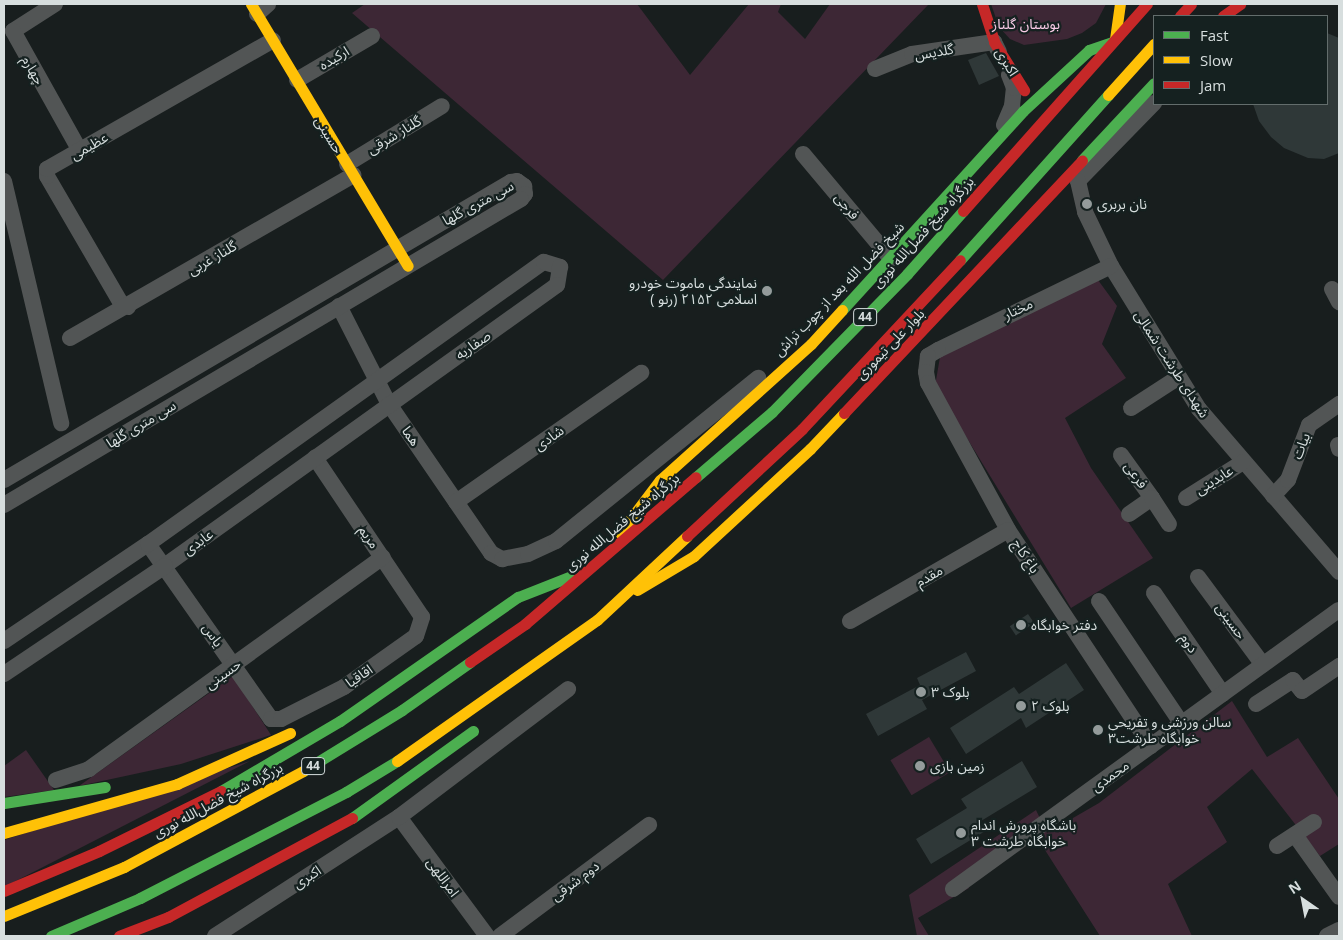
<!DOCTYPE html>
<meta charset="utf-8">
<style>
body{margin:0}
#map{position:relative;width:1343px;height:940px;overflow:hidden;background:#181e1e;font-family:"Open Sans","Noto Sans Arabic",sans-serif}
div>[style]{position:absolute}
[style*='--x']{left:calc(var(--x)*1px);top:calc(var(--y)*1px);width:calc(var(--w)*1px);rotate:calc(var(--a)*1deg)}
.green>*{inset:0;background:#3d2735;transform-origin:0 0}
.building>*{inset:0;background:#2f3838;transform-origin:0 0}
.street>*{height:16px;margin:-8px;padding:0 8px;transform-origin:8px;border-radius:8px;background:#525555}
.fast>*{height:11px;margin:-5.5px;padding:0 5.5px;transform-origin:5.5px;border-radius:5.5px;background:#4caf50}
.slow>*{height:11px;margin:-5.5px;padding:0 5.5px;transform-origin:5.5px;border-radius:5.5px;background:#ffc107}
.jam>*{height:11px;margin:-5.5px;padding:0 5.5px;transform-origin:5.5px;border-radius:5.5px;background:#c62828}
.dots>*{width:14px;height:14px;translate:-50% -50%;box-sizing:border-box;border:2px solid #152120;border-radius:50%}
span{translate:-50% -50%;white-space:nowrap;text-align:center;line-height:1.15;-webkit-text-stroke:4.5px #152120;paint-order:stroke}
.shield-label span{padding:1px 4px;background:#152120;border:1px solid;border-radius:4px;-webkit-text-stroke-width:0}
.shield-label{font-size:12px;color:#d7dede;font-weight:700}
.park-label{font-size:14px;color:#f9cbe6}
.street-label{font-size:14px;color:#d7dede}
.poi-label{font-size:14px;color:#d7dede}
.left{translate:0 -50%;text-align:left}
.right{translate:-100% -50%;text-align:right}
.frame{position:absolute;inset:0;border:5px solid #d7dede;pointer-events:none}
.legend{position:absolute;left:1153px;top:15px;width:175px;height:90px;box-sizing:border-box;background:#152120;border:1px solid #636d6c;margin:0;padding:6px 9px;list-style:none;font-size:15px;color:#d7dede}
.legend li{display:flex;align-items:center;gap:10px;height:25px}
.legend b{width:25px;border:1px solid #636d6c}
.north{position:absolute;left:1278px;top:875px;width:50px;height:50px;-webkit-text-stroke:4px #152120;paint-order:stroke;rotate:327deg;font-size:14px;font-weight:700;line-height:20px;text-align:center;color:#d7dede}
.north::after{content:'';display:block;margin:auto;width:18px;height:22px;background:#d7dede;clip-path:polygon(50% 0,100% 100%,50% 72%,0 100%)}
</style>
<div id="map">
<div class="green">
<i style="clip-path:polygon(365px 4px,637px 4px,690px 75px,749px 4px,781px 4px,778px 12px,805px 39px,830px 4px,929px 4px,663px 280px,352px 13px)"></i>
<i style="clip-path:polygon(991px 4px,1106px 4px,1096px 23px,1082px 33px,1067px 39px,1024px 45px,1010px 39px,999px 27px)"></i>
<i style="clip-path:polygon(1098px 280px,1117px 306px,1102px 344px,1126px 378px,1065px 418px,1091px 468px,1153px 558px,1071px 608px,935px 386px,940px 357px)"></i>
<i style="clip-path:polygon(233px 676px,271px 735px,181px 764px,79px 786px)"></i>
<i style="clip-path:polygon(1232px 701px,1267px 757px,1298px 738px,1339px 799px,1339px 844px,1320px 856px,1252px 769px,1207px 807px,1227px 842px,1168px 884px,1192px 936px,1100px 936px,1036px 836px,963px 876px,969px 888px,918px 918px,929px 936px,917px 936px,909px 895px,1036px 810px,1047px 833px,1099px 803px)"></i>
<i style="left:929px;top:737px;width:41px;height:45px;rotate:59deg"></i>
<i style="clip-path:polygon(26px 750px,54px 790px,4px 797px,4px 766px)"></i>
<i style="clip-path:polygon(250px 761px,4px 887px,4px 840px)"></i>
</div>
<div class="building">
<i style="clip-path:polygon(1327px 33px,1339px 38px,1339px 153px,1324px 159px,1308px 158px,1284px 148px,1271px 137px,1259px 121px,1253px 104px,1327px 104px)"></i>
<i style="clip-path:polygon(986px 53px,999px 76px,979px 85px,968px 60px)"></i>
<i style="left:1028px;top:614px;width:11px;height:22px;rotate:56deg"></i>
<i style="clip-path:polygon(966px 652px,976px 671px,922px 700px,927px 709px,878px 736px,866px 714px,920px 685px,917px 678px)"></i>
<i style="clip-path:polygon(1066px 663px,1084px 690px,1026px 728px,1021px 718px,966px 754px,950px 728px,1014px 687px,1019px 694px)"></i>
<i style="clip-path:polygon(1022px 761px,1037px 787px,981px 821px,987px 830px,931px 864px,916px 839px,967px 808px,961px 799px)"></i>
</div>
<div class="street">
<i style="--x:55;--y:4;--w:50;--a:147.3"></i>
<i style="--x:13;--y:31;--w:137;--a:60.8"></i>
<i style="--x:257;--y:14;--w:15;--a:-42"></i>
<i style="--x:875;--y:69;--w:40;--a:-22"></i>
<i style="--x:912;--y:54;--w:83;--a:-8.3"></i>
<i style="--x:994;--y:42;--w:11;--a:63"></i>
<i style="--x:297;--y:80;--w:87;--a:-30.4"></i>
<i style="--x:1004;--y:125;--w:21;--a:-67"></i>
<i style="--x:1012;--y:106;--w:18;--a:-84"></i>
<i style="--x:1014;--y:88;--w:14;--a:-111"></i>
<i style="--x:803;--y:154;--w:137;--a:50"></i>
<i style="--x:347;--y:164;--w:111;--a:-31.4"></i>
<i style="--x:1077;--y:178;--w:3;--a:72"></i>
<i style="--x:1078;--y:181;--w:109;--a:-45.7"></i>
<i style="--x:4;--y:181;--w:249;--a:76.7"></i>
<i style="--x:1078;--y:181;--w:32;--a:77"></i>
<i style="--x:1085;--y:212;--w:60;--a:64.3"></i>
<i style="--x:1111;--y:266;--w:168;--a:58.4"></i>
<i style="--x:1199;--y:409;--w:215;--a:49.3"></i>
<i style="--x:1111;--y:266;--w:192;--a:154.1"></i>
<i style="--x:938;--y:350;--w:12;--a:149"></i>
<i style="--x:928;--y:356;--w:16;--a:97"></i>
<i style="--x:926;--y:372;--w:11;--a:80"></i>
<i style="--x:928;--y:383;--w:167;--a:61.4"></i>
<i style="--x:1008;--y:530;--w:259;--a:56.5"></i>
<i style="--x:1332;--y:289;--w:15;--a:62"></i>
<i style="--x:339;--y:306;--w:110;--a:63"></i>
<i style="--x:389;--y:404;--w:181;--a:55.6"></i>
<i style="--x:491;--y:553;--w:13;--a:29"></i>
<i style="--x:502;--y:559;--w:26;--a:-11"></i>
<i style="--x:528;--y:554;--w:31;--a:-25"></i>
<i style="--x:556;--y:541;--w:260;--a:-38.9"></i>
<i style="--x:128;--y:307;--w:6;--a:-162"></i>
<i style="--x:122;--y:305;--w:149;--a:-120.2"></i>
<i style="--x:47;--y:176;--w:7;--a:-90"></i>
<i style="--x:47;--y:169;--w:260;--a:-29.7"></i>
<i style="--x:70;--y:338;--w:327;--a:-29.9"></i>
<i style="--x:1131;--y:408;--w:57;--a:-32.9"></i>
<i style="--x:1338;--y:445;--w:4;--a:76"></i>
<i style="--x:1121;--y:455;--w:53;--a:54.2"></i>
<i style="--x:1152;--y:498;--w:28;--a:145"></i>
<i style="--x:4;--y:480;--w:588;--a:-30.45"></i>
<i style="--x:511;--y:182;--w:6;--a:-9"></i>
<i style="--x:517;--y:181;--w:9;--a:36"></i>
<i style="--x:524;--y:186;--w:8;--a:83"></i>
<i style="--x:525;--y:194;--w:6;--a:129"></i>
<i style="--x:521;--y:199;--w:601;--a:149.38"></i>
<i style="--x:1273;--y:496;--w:22;--a:-47"></i>
<i style="--x:1288;--y:480;--w:59;--a:-69.1"></i>
<i style="--x:1309;--y:425;--w:37;--a:-35"></i>
<i style="--x:1152;--y:498;--w:31;--a:57"></i>
<i style="--x:1186;--y:498;--w:67;--a:-32.3"></i>
<i style="--x:456;--y:502;--w:226;--a:-34.9"></i>
<i style="--x:148;--y:544;--w:214;--a:54.9"></i>
<i style="--x:271;--y:719;--w:10;--a:0"></i>
<i style="--x:281;--y:719;--w:71;--a:-26.9"></i>
<i style="--x:344;--y:687;--w:88;--a:-35.3"></i>
<i style="--x:416;--y:636;--w:20;--a:-72"></i>
<i style="--x:422;--y:617;--w:192;--a:-123.9"></i>
<i style="--x:1198;--y:577;--w:109;--a:53.5"></i>
<i style="--x:1154;--y:593;--w:122;--a:55.7"></i>
<i style="--x:1099;--y:601;--w:148;--a:56"></i>
<i style="--x:850;--y:621;--w:182;--a:-29.9"></i>
<i style="--x:4;--y:641;--w:174;--a:-34"></i>
<i style="--x:148;--y:544;--w:486;--a:-35.5"></i>
<i style="--x:544;--y:262;--w:17;--a:17"></i>
<i style="--x:560;--y:267;--w:18;--a:99"></i>
<i style="--x:557;--y:285;--w:482;--a:144.4"></i>
<i style="--x:165;--y:566;--w:194;--a:146.1"></i>
<i style="--x:1256;--y:704;--w:44;--a:-33"></i>
<i style="--x:1293;--y:680;--w:14;--a:51"></i>
<i style="--x:1302;--y:691;--w:45;--a:-34"></i>
<i style="--x:56;--y:780;--w:35;--a:-18"></i>
<i style="--x:89;--y:769;--w:362;--a:-35.8"></i>
<i style="--x:399;--y:817;--w:148;--a:53.5"></i>
<i style="--x:1295;--y:835;--w:76;--a:54.6"></i>
<i style="--x:1277;--y:846;--w:44;--a:-33"></i>
<i style="--x:953;--y:889;--w:476;--a:-35.9"></i>
<i style="--x:215;--y:936;--w:219;--a:-32.9"></i>
<i style="--x:399;--y:817;--w:212;--a:-37.1"></i>
<i style="--x:500;--y:936;--w:186;--a:-36.7"></i>
<i style="--x:1327;--y:936;--w:13;--a:-27"></i>
</div>
<div class="fast">
<i style="--x:1082;--y:160;--w:105;--a:-46.9"></i>
<i style="--x:960;--y:260;--w:222;--a:-48.1"></i>
<i style="--x:842;--y:310;--w:269;--a:-47.7"></i>
<i style="--x:1023;--y:111;--w:90;--a:-42.7"></i>
<i style="--x:1089;--y:50;--w:24;--a:-19"></i>
<i style="--x:696;--y:477;--w:100;--a:-40.5"></i>
<i style="--x:772;--y:412;--w:193;--a:-45.6"></i>
<i style="--x:907;--y:274;--w:84;--a:-48.4"></i>
<i style="--x:303;--y:771;--w:116;--a:-31.6"></i>
<i style="--x:402;--y:710;--w:83;--a:-35.2"></i>
<i style="--x:221;--y:791;--w:138;--a:-30.5"></i>
<i style="--x:340;--y:721;--w:217;--a:-34.9"></i>
<i style="--x:518;--y:597;--w:55;--a:-21.4"></i>
<i style="--x:4;--y:803;--w:102;--a:-9"></i>
<i style="--x:352;--y:818;--w:149;--a:-35.7"></i>
<i style="--x:51;--y:936;--w:97;--a:-23.1"></i>
<i style="--x:140;--y:898;--w:232;--a:-27.2"></i>
<i style="--x:346;--y:792;--w:60;--a:-31.3"></i>
</div>
<div class="slow">
<i style="--x:251;--y:4;--w:305;--a:59.1"></i>
<i style="--x:1115;--y:39;--w:35;--a:-82"></i>
<i style="--x:1108;--y:95;--w:69;--a:-48"></i>
<i style="--x:620;--y:533;--w:66;--a:-53"></i>
<i style="--x:660;--y:480;--w:203;--a:-42"></i>
<i style="--x:811;--y:344;--w:46;--a:-47.6"></i>
<i style="--x:637;--y:590;--w:66;--a:-30.8"></i>
<i style="--x:694;--y:556;--w:158;--a:-42.7"></i>
<i style="--x:810;--y:449;--w:50;--a:-46.6"></i>
<i style="--x:397;--y:761;--w:245;--a:-35.2"></i>
<i style="--x:597;--y:620;--w:123;--a:-43"></i>
<i style="--x:4;--y:833;--w:180;--a:-15.8"></i>
<i style="--x:177;--y:784;--w:124;--a:-24.3"></i>
<i style="--x:4;--y:916;--w:130;--a:-22.2"></i>
<i style="--x:124;--y:867;--w:203;--a:-28.2"></i>
</div>
<div class="jam">
<i style="--x:982;--y:4;--w:40;--a:72"></i>
<i style="--x:994;--y:42;--w:57;--a:58"></i>
<i style="--x:1180;--y:16;--w:16;--a:-47"></i>
<i style="--x:1223;--y:16;--w:21;--a:-35"></i>
<i style="--x:963;--y:211;--w:277;--a:-48.4"></i>
<i style="--x:844;--y:413;--w:347;--a:-46.7"></i>
<i style="--x:687;--y:536;--w:157;--a:-42.9"></i>
<i style="--x:802;--y:429;--w:231;--a:-46.9"></i>
<i style="--x:470;--y:662;--w:67;--a:-34.6"></i>
<i style="--x:525;--y:624;--w:225;--a:-40.7"></i>
<i style="--x:4;--y:891;--w:103;--a:-22.8"></i>
<i style="--x:99;--y:851;--w:136;--a:-26.2"></i>
<i style="--x:119;--y:936;--w:53;--a:-21.2"></i>
<i style="--x:168;--y:917;--w:209;--a:-28.3"></i>
</div>
<div class="dots">
<i style="left:1087px;top:204px;background:#949b9b"></i>
<i style="left:767px;top:291px;background:#949b9b"></i>
<i style="left:1021px;top:625px;background:#949b9b"></i>
<i style="left:921px;top:692px;background:#949b9b"></i>
<i style="left:1021px;top:706px;background:#949b9b"></i>
<i style="left:1098px;top:730px;background:#949b9b"></i>
<i style="left:920px;top:766px;background:#949b9b"></i>
<i style="left:961px;top:833px;background:#949b9b"></i>
</div>
<div class="shield-label">
<span style="left:865px;top:317px">44</span>
<span style="left:313px;top:766px">44</span>
</div>
<div class="park-label">
<span style="left:1026px;top:24px">بوستان گلناز</span>
</div>
<div class="street-label">
<span style="left:934px;top:52px;rotate:-10deg">گلدیس</span>
<span style="left:334px;top:58px;rotate:-31deg">ارکیده</span>
<span style="left:1007px;top:62px;rotate:58deg">اکبری</span>
<span style="left:33px;top:70px;rotate:60deg">چهارم</span>
<span style="left:329px;top:135px;rotate:59deg">حسینی</span>
<span style="left:394px;top:135px;rotate:-31deg">گلناز شرقی</span>
<span style="left:89px;top:146px;rotate:-30deg">عظیمی</span>
<span style="left:478px;top:203px;rotate:-28deg">سی متری گلها</span>
<span style="left:847px;top:206px;rotate:50deg">فرجی</span>
<span style="left:923px;top:232px;rotate:-48deg">بزرگراه شیخ فضل‌الله نوری</span>
<span style="left:212px;top:258px;rotate:-30deg">گلناز غربی</span>
<span style="left:839px;top:289px;rotate:-46deg">شیخ فضل الله بعد از چوب تراش</span>
<span style="left:1018px;top:309px;rotate:-25deg">مختار</span>
<span style="left:890px;top:344px;rotate:-46deg">بلوار علی تیموری</span>
<span style="left:473px;top:345px;rotate:-35deg">صفاریه</span>
<span style="left:1172px;top:364px;rotate:57deg">شهدای طرشت شمالی</span>
<span style="left:141px;top:424px;rotate:-31deg">سی متری گلها</span>
<span style="left:411px;top:436px;rotate:55deg">هما</span>
<span style="left:549px;top:438px;rotate:-35deg">شادی</span>
<span style="left:1301px;top:446px;rotate:-69deg">بیات</span>
<span style="left:1136px;top:475px;rotate:54deg">فرعی</span>
<span style="left:1214px;top:480px;rotate:-32deg">عابدینی</span>
<span style="left:622px;top:522px;rotate:-40deg">بزرگراه شیخ فضل‌الله نوری</span>
<span style="left:369px;top:537px;rotate:55deg">مریم</span>
<span style="left:198px;top:542px;rotate:-36deg">عابدی</span>
<span style="left:1026px;top:556px;rotate:56deg">باغ کاج</span>
<span style="left:929px;top:576px;rotate:-30deg">مقدم</span>
<span style="left:1231px;top:621px;rotate:54deg">حسینی</span>
<span style="left:213px;top:635px;rotate:55deg">یاس</span>
<span style="left:1189px;top:643px;rotate:56deg">دوم</span>
<span style="left:223px;top:674px;rotate:-36deg">حسینی</span>
<span style="left:359px;top:676px;rotate:-34deg">اقاقیا</span>
<span style="left:1110px;top:776px;rotate:-36deg">محمدی</span>
<span style="left:218px;top:800px;rotate:-28deg">بزرگراه شیخ فضل‌الله نوری</span>
<span style="left:307px;top:877px;rotate:-33deg">اکبری</span>
<span style="left:443px;top:877px;rotate:54deg">امراللهی</span>
<span style="left:575px;top:881px;rotate:-37deg">دوم شرقی</span>
</div>
<div class="poi-label">
<span class="left" style="left:1097px;top:204px">نان بربری</span>
<span class="right" style="left:757px;top:291px">نمایندگی ماموت خودرو<br>( رنو) اسلامی ۲۱۵۲</span>
<span class="left" style="left:1031px;top:625px">دفتر خوابگاه</span>
<span class="left" style="left:931px;top:692px">بلوک ۳</span>
<span class="left" style="left:1031px;top:706px">بلوک ۲</span>
<span class="left" style="left:1108px;top:730px">سالن ورزشی و تفریحی<br>خوابگاه طرشت۳</span>
<span class="left" style="left:930px;top:766px">زمین بازی</span>
<span class="left" style="left:971px;top:833px">باشگاه پرورش اندام<br>خوابگاه طرشت ۳</span>
</div>
<div class="frame"></div>
<ul class="legend">
<li><b style="height:6px;background:#4caf50"></b>Fast</li>
<li><b style="height:6px;background:#ffc107"></b>Slow</li>
<li><b style="height:6px;background:#c62828"></b>Jam</li>
</ul>
<div class="north">N</div>
</div>
